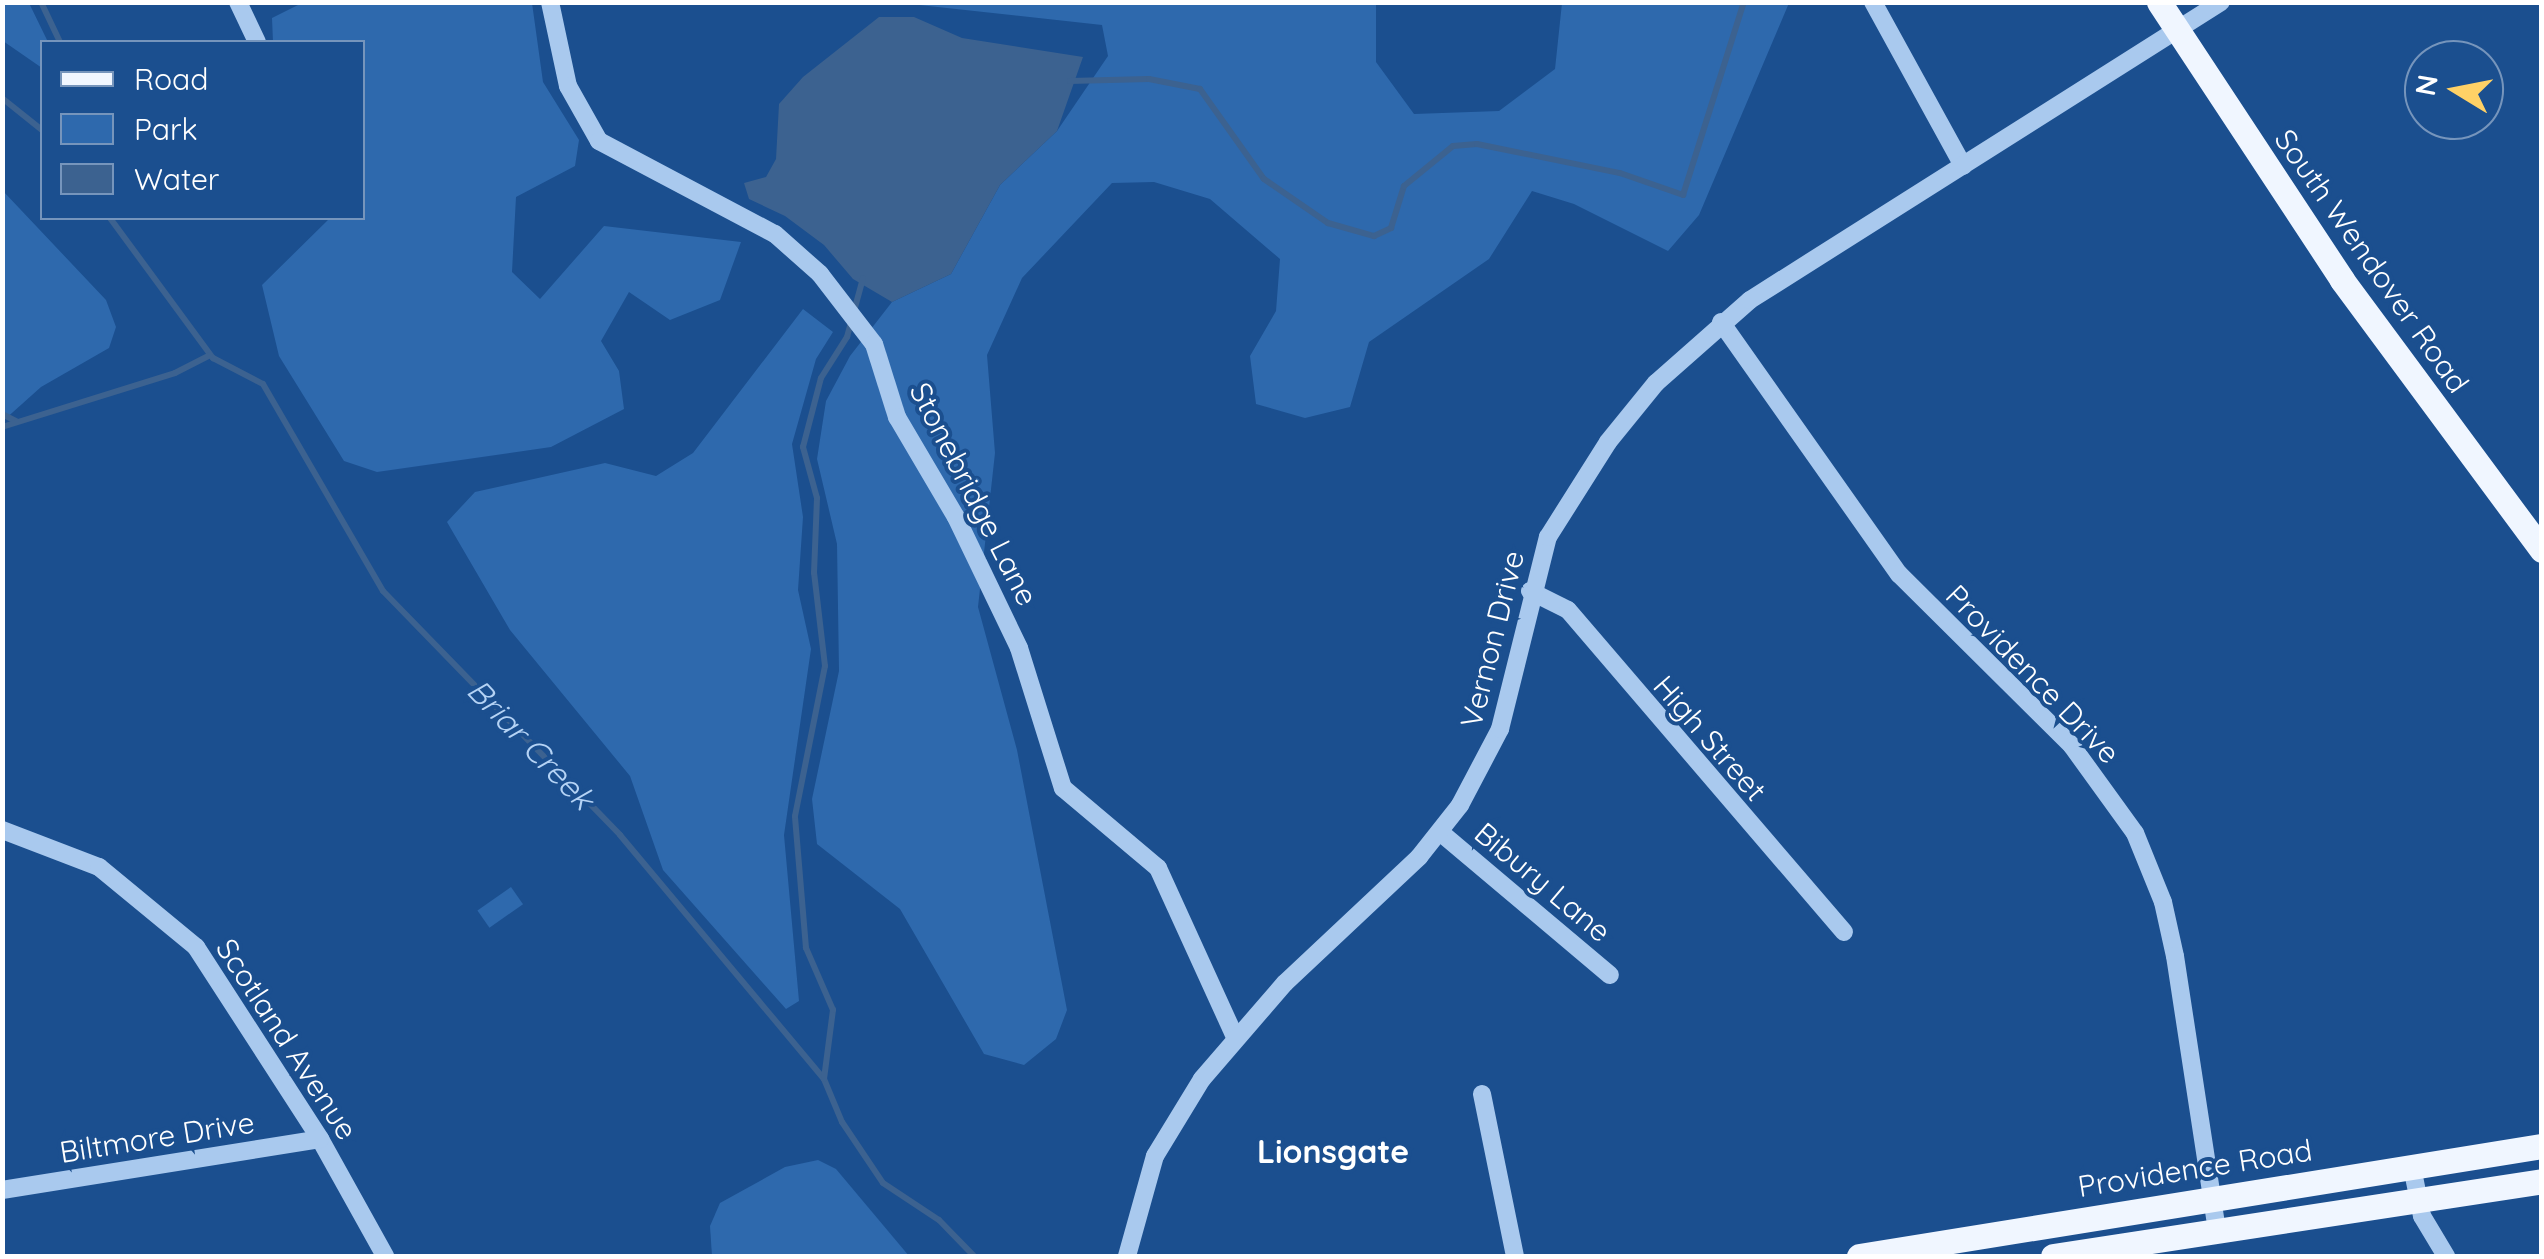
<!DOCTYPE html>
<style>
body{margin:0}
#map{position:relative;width:2544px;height:1259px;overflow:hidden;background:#1b4f8f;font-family:Quicksand,sans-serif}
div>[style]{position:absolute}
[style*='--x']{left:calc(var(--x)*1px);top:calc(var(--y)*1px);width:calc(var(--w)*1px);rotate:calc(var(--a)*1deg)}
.green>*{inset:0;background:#2e69ad;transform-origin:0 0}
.water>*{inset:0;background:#3c6290}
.stream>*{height:6px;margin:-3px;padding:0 3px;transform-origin:3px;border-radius:3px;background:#3c6290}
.minor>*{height:18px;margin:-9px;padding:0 9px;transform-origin:9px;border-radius:9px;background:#a9c9ee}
.major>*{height:25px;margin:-12.5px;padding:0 12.5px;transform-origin:12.5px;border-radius:12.5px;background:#f0f6ff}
span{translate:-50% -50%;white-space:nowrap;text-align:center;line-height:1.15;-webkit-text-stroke:8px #1b4f8f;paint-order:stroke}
.street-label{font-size:30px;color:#fff}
.water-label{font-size:32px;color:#b5d3f5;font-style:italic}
.neighbourhood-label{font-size:32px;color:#fff;font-weight:700}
.frame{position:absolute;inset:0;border:5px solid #fff;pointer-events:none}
.legend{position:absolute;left:40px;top:40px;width:325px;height:180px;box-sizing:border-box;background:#1b4f8f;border:2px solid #7695bc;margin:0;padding:12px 18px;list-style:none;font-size:30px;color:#fff}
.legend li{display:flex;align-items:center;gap:20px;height:50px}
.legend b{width:50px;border:2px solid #7695bc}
.north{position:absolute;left:2404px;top:40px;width:100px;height:100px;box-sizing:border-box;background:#1b4f8f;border:2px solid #7695bc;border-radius:50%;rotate:280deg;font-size:28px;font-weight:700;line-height:40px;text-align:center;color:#fff}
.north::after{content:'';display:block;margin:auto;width:35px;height:45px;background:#ffd166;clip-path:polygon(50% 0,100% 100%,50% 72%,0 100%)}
</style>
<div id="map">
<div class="green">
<i style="clip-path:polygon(3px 2px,29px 3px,48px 42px,42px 42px,42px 68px,3px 41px)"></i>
<i style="clip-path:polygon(304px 2px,532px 3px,543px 82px,579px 140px,575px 166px,516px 197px,512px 272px,540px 299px,604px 226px,741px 242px,720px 300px,670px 320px,629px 292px,601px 341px,619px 371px,624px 409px,551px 447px,377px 472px,344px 461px,279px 356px,262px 285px,330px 218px,362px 218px,362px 42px,273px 42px,272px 18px)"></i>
<i style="clip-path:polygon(901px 3px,1376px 3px,1376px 62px,1414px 114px,1499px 111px,1555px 69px,1562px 3px,1789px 3px,1699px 215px,1668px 251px,1574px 204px,1532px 191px,1489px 259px,1369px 342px,1350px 407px,1305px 418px,1256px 404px,1250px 356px,1276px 311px,1280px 259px,1210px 199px,1154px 182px,1112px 183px,1022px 278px,987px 355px,995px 453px,978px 607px,1017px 750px,1067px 1010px,1056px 1039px,1024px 1065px,984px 1054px,900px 909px,817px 844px,812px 799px,839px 671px,837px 544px,817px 459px,826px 401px,850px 356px,892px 302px,951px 274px,1000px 185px,1057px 131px,1108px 56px,1102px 25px)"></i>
<i style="clip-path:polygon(3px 191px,106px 300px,116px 327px,109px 348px,41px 387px,3px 421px)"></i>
<i style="clip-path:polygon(803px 309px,833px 332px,816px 359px,792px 444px,803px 517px,798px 590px,811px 649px,784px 835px,799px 1001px,786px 1009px,663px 870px,630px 776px,510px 630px,447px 522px,475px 492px,605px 463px,656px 476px,693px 453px)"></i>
<i style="left:511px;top:887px;width:21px;height:41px;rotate:55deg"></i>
<i style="clip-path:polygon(818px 1160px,836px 1169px,909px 1256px,712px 1256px,710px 1226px,720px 1203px,785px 1167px)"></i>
</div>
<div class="water">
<i style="clip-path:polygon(879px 17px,914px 17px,962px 38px,1083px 57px,1057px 131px,1000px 185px,951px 274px,892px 302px,853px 279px,824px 245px,785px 216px,749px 199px,744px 183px,766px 177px,776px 159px,779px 104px,803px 77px)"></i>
</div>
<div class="stream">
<i style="--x:41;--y:2;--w:44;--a:64.6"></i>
<i style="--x:1070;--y:81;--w:79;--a:-1.5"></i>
<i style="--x:1149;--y:79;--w:52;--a:11.1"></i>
<i style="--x:1200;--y:89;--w:110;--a:54.6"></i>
<i style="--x:1264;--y:179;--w:78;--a:34.5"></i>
<i style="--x:1328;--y:223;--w:48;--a:15.8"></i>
<i style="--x:1374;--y:236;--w:19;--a:-25"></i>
<i style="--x:1391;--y:228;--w:44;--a:-72.8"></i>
<i style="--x:1404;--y:186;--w:63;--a:-39.2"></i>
<i style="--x:1453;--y:146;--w:24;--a:-5"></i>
<i style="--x:1477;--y:144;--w:146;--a:11.5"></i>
<i style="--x:1620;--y:173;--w:67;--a:19.2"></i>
<i style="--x:1683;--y:195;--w:202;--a:-72.5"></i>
<i style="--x:2;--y:98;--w:51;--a:38.7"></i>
<i style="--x:110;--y:218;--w:174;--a:53.7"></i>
<i style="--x:213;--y:358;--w:56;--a:27.5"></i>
<i style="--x:263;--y:384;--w:239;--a:59.9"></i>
<i style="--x:383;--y:591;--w:340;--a:45.8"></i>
<i style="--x:620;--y:835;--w:318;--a:50.1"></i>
<i style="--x:824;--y:1079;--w:47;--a:67.3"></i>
<i style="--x:842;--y:1122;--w:73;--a:56.1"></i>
<i style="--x:883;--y:1183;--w:67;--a:33.5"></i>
<i style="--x:939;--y:1220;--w:50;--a:45.8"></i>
<i style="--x:2;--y:414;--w:16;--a:27"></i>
<i style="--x:2;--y:427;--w:181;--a:-17.3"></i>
<i style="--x:175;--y:373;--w:39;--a:-27"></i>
<i style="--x:824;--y:1079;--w:70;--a:-82.6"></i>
<i style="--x:833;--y:1010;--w:68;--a:-113.5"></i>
<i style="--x:806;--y:948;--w:132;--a:-94.8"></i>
<i style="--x:795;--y:816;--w:153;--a:-78.7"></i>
<i style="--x:825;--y:666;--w:94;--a:-96.7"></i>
<i style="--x:814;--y:573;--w:75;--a:-87.7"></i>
<i style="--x:817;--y:498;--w:53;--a:-105.4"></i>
<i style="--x:803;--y:447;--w:71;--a:-75.4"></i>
<i style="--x:821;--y:378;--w:49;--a:-57.6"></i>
<i style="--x:847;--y:337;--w:61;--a:-74.8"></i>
</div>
<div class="minor">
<i style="--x:238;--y:2;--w:44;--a:64.6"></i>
<i style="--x:550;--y:2;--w:86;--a:77.9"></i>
<i style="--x:568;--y:86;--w:63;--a:60.6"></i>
<i style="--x:599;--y:141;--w:199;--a:27.9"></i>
<i style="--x:775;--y:234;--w:60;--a:41.6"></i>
<i style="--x:820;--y:274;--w:88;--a:52.4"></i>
<i style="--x:874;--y:344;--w:77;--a:72.5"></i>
<i style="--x:897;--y:417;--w:116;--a:59.5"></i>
<i style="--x:956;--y:517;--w:145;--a:64.3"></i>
<i style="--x:1019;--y:648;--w:147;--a:72.6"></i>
<i style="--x:1063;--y:788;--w:124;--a:40.1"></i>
<i style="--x:1158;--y:868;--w:186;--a:65.5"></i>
<i style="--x:1873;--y:2;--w:187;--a:61.2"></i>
<i style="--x:1721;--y:322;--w:309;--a:54.8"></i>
<i style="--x:1899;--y:574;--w:244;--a:44.8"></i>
<i style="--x:2072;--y:746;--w:107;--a:54.1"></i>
<i style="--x:2135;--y:833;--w:74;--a:67.9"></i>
<i style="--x:2163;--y:902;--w:55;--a:77.5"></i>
<i style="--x:2175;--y:956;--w:278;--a:81.3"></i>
<i style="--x:1530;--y:591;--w:42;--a:26.6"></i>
<i style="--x:1568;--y:610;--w:424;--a:49.4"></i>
<i style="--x:2;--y:830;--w:104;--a:20.9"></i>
<i style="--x:99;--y:867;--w:126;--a:39.5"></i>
<i style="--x:196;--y:947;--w:229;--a:57.1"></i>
<i style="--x:320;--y:1139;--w:134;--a:60.9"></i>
<i style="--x:1440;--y:832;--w:222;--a:40.1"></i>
<i style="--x:1482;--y:1094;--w:165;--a:78.5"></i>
<i style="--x:2412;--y:1167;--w:50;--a:78.5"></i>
<i style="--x:2422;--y:1216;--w:47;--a:59"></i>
<i style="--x:2;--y:1190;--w:322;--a:-9.1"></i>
<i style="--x:1127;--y:1256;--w:104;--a:-74.4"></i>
<i style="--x:1155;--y:1156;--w:90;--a:-58.6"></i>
<i style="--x:1202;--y:1079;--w:127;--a:-49.2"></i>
<i style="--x:1285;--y:983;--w:184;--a:-43.2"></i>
<i style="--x:1419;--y:857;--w:66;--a:-51.7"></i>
<i style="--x:1460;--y:805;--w:86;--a:-62.2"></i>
<i style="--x:1500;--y:729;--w:198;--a:-76"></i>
<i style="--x:1548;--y:537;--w:112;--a:-57.7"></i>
<i style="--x:1608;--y:442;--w:76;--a:-50.9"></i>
<i style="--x:1656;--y:383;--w:125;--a:-41.4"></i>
<i style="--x:1750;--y:300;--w:557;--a:-32.32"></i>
</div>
<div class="major">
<i style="--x:2159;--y:2;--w:333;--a:56.6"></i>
<i style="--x:2342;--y:280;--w:336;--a:53.5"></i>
<i style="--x:1859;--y:1256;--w:692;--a:-9.15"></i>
<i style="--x:2053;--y:1256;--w:495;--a:-8.7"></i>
</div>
<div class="street-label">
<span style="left:2372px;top:261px;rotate:55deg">South Wendover Road</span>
<span style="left:974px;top:494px;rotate:63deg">Stonebridge Lane</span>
<span style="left:1492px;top:639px;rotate:-76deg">Vernon Drive</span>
<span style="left:2033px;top:674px;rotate:46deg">Providence Drive</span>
<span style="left:1710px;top:738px;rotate:49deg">High Street</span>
<span style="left:1543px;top:882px;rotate:40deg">Bibury Lane</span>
<span style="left:287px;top:1039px;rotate:57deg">Scotland Avenue</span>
<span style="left:157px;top:1137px;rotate:-9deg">Biltmore Drive</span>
<span style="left:2195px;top:1168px;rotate:-9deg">Providence Road</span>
</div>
<div class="water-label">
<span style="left:531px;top:744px;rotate:46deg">Briar Creek</span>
</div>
<div class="neighbourhood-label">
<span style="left:1333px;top:1151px">Lionsgate</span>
</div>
<div class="frame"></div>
<ul class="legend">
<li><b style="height:12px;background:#f0f6ff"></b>Road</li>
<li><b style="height:28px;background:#2e69ad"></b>Park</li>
<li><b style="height:28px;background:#3c6290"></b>Water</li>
</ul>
<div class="north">N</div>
</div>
